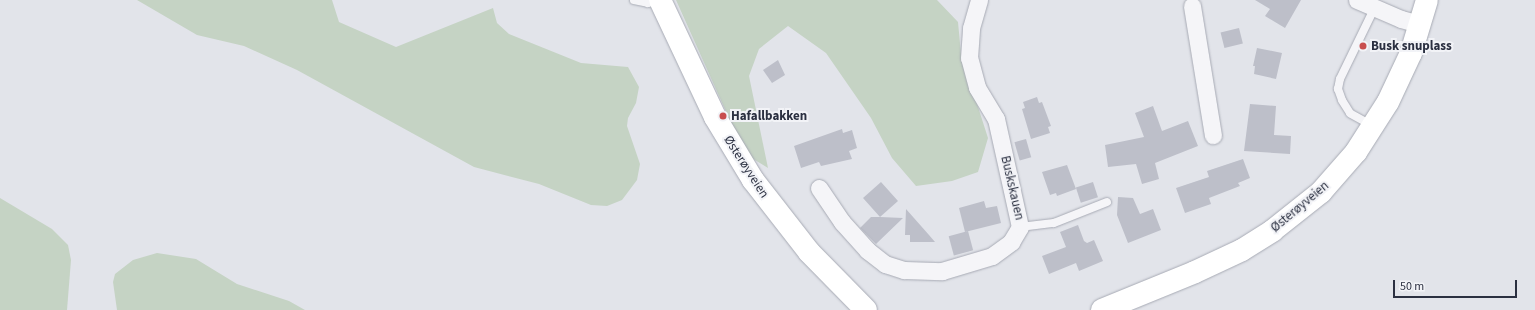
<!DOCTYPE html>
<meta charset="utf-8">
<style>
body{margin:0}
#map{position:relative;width:1535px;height:310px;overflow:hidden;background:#e2e4ea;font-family:"Source Sans 3",sans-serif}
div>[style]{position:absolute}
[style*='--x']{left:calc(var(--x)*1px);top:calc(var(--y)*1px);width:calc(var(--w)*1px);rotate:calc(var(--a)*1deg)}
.green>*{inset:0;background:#c5d3c4}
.building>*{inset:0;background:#bdbfc9;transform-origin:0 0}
.roads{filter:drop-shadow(0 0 1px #a7aab4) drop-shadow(0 0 1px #a7aab4)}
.service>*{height:8px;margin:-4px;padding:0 4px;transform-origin:4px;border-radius:4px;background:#f5f5f8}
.minor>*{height:17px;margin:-8.5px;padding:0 8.5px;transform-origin:8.5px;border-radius:8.5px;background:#f5f5f8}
.secondary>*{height:22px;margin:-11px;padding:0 11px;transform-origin:11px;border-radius:11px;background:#fff}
.dots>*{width:11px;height:11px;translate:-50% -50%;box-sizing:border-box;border:2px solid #f2f3f7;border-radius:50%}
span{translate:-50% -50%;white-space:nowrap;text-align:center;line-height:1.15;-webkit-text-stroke:4px #f2f3f7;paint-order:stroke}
.poi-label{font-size:13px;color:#2b3041;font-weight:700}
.left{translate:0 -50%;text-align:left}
.street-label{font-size:13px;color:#2b3041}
.scale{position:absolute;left:1393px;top:280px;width:124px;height:18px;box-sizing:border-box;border:2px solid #2b3041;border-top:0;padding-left:5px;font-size:12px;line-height:14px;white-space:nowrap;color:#2b3041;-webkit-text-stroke:3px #f2f3f7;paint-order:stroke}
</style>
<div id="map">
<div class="green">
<i style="clip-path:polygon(137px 0,332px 0,339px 22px,396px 47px,493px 8px,497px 23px,509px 34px,581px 63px,628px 67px,639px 87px,636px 103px,628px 118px,627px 126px,640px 164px,637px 180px,622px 200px,607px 206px,591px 205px,539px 184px,474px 167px,297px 70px,244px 46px,197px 35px)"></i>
<i style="clip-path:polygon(676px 0,937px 0,958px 22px,961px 54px,988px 138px,978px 172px,952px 181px,916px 186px,892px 158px,871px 118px,826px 53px,788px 26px,759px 49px,749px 76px,768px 168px,745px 154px)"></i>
<i style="clip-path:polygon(0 198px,52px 229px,68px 245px,71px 260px,67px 310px,0 310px)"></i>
<i style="clip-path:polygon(157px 253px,196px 259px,237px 284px,289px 301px,305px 310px,117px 310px,113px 282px,115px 274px,133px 260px)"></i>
</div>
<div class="building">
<i style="clip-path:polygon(1255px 0,1301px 0,1285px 28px,1265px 16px,1270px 9px)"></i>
<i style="left:1239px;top:28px;width:16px;height:19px;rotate:76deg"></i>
<i style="clip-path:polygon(1257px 48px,1282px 53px,1276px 79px,1254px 74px,1255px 66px,1253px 66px)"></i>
<i style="clip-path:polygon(778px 60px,785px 75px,772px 83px,763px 70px)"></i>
<i style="clip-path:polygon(1037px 97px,1039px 103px,1042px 102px,1051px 126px,1048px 127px,1050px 133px,1031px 139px,1022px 109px,1025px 108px,1023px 102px)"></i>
<i style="clip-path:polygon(1250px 104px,1276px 106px,1274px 135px,1291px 136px,1290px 154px,1244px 151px)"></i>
<i style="clip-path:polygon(1153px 106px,1162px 131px,1188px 121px,1198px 146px,1155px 163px,1159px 179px,1142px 184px,1136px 164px,1108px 167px,1105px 145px,1144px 137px,1135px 113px)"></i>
<i style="clip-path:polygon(842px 129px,843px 133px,852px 130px,857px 148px,849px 151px,852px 159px,821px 166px,819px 162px,801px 168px,794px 146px)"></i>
<i style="left:1026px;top:139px;width:19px;height:12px;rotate:74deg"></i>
<i style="clip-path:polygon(1243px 159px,1250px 178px,1238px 183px,1240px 186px,1209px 198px,1211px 204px,1185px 213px,1176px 188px,1209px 177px,1207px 171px)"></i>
<i style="clip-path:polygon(1067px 165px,1076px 189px,1057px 196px,1056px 193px,1050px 195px,1042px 172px)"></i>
<i style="clip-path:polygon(881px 182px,898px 201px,880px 217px,903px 218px,876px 244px,860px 228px,871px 217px,880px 217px,863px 198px)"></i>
<i style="left:1093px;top:182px;width:16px;height:18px;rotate:72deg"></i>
<i style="clip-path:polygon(1118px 197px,1133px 198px,1140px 214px,1153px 209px,1161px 230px,1128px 243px,1117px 215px)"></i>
<i style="clip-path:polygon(984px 201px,986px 208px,997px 206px,1001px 223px,965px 232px,959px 208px)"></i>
<i style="clip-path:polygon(906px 209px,929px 235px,935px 242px,910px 242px,910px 235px,905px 235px)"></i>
<i style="clip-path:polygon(1078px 225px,1084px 241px,1087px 243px,1094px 240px,1103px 261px,1079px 271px,1076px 263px,1049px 274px,1042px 256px,1066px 247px,1060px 232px)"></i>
<i style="left:968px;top:231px;width:20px;height:20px;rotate:75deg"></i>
</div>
<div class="roads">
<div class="service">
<i style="--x:634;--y:0;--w:14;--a:12"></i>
<i style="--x:648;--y:3;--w:9;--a:-21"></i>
<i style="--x:1373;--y:126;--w:26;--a:-151"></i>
<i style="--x:1350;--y:113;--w:15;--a:-122"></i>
<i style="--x:1342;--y:100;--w:12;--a:-110"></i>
<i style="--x:1338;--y:89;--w:10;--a:-79"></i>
<i style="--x:1340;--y:79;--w:80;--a:-64.1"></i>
<i style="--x:1020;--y:227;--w:34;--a:-7"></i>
<i style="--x:1054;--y:223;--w:57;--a:-21.6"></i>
</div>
<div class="minor">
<i style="--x:1357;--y:0;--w:48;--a:23.4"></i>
<i style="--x:1401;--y:19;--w:20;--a:15"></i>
<i style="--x:1192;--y:6;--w:131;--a:80.8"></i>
<i style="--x:819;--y:188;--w:41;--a:55.9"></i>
<i style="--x:842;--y:222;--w:38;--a:48"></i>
<i style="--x:867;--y:250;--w:23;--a:38"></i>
<i style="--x:885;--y:264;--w:20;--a:18"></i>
<i style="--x:904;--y:270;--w:38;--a:2"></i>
<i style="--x:942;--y:271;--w:52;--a:-16.7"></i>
<i style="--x:992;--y:256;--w:24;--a:-36"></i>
<i style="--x:1011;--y:242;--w:17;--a:-59"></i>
<i style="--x:1020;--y:227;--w:111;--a:-102.5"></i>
<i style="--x:996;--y:119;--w:37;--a:-121"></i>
<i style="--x:977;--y:87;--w:30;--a:-105"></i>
<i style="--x:969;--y:58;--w:30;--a:-86"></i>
<i style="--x:971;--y:28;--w:29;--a:-74"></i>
</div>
<div class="secondary">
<i style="--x:660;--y:0;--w:129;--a:64.8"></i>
<i style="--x:715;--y:117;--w:74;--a:58.9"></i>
<i style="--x:753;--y:180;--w:91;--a:52.1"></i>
<i style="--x:809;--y:252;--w:81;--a:45.5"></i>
<i style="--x:1102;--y:310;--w:100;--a:-22.2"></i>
<i style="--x:1195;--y:272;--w:52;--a:-25.1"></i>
<i style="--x:1242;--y:250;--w:36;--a:-32"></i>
<i style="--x:1272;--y:231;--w:63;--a:-38.5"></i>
<i style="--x:1321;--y:192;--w:53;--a:-48.8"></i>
<i style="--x:1356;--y:152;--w:59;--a:-57.4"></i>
<i style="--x:1388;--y:102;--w:54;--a:-64.9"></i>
<i style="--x:1411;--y:53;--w:55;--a:-73.2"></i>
</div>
</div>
<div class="dots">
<i style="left:1363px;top:46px;background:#c84e4e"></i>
<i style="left:723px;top:116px;background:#c84e4e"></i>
</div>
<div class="poi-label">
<span class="left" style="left:1371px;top:46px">Busk snuplass</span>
<span class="left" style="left:731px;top:116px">Hafallbakken</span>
</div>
<div class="street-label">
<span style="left:746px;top:167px;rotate:57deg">Østerøyveien</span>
<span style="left:1012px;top:188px;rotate:77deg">Buskskauen</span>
<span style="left:1300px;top:207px;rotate:-40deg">Østerøyveien</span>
</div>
<div class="scale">50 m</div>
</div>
